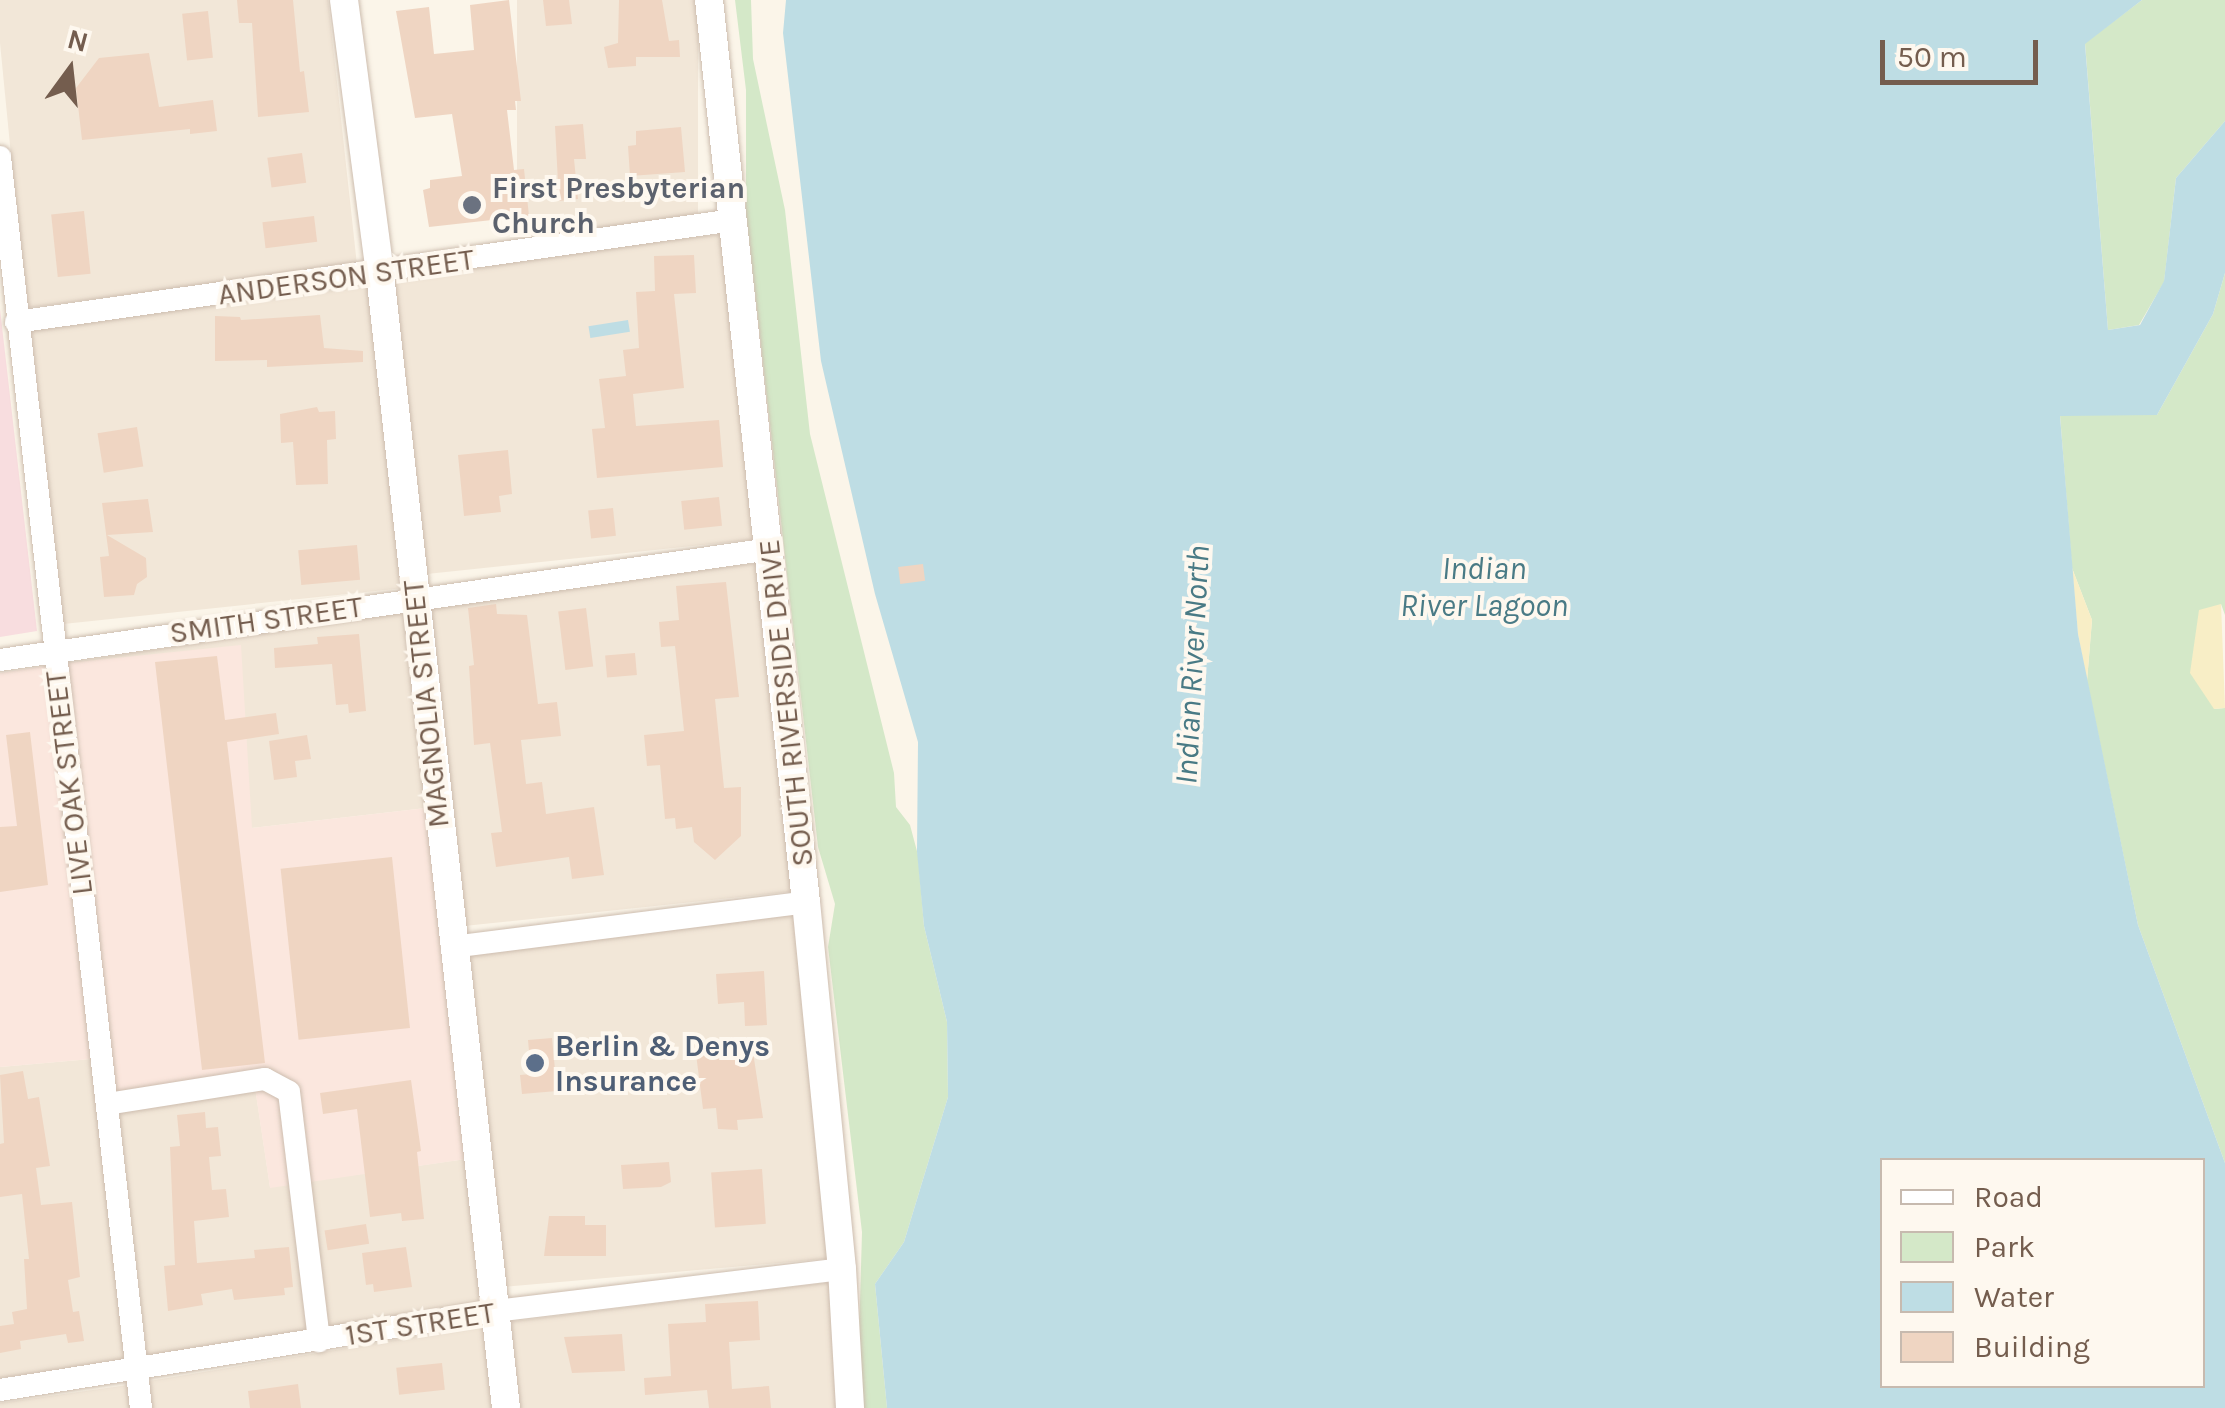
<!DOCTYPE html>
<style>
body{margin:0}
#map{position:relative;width:2225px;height:1408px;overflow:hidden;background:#fbf5e9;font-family:Karla,sans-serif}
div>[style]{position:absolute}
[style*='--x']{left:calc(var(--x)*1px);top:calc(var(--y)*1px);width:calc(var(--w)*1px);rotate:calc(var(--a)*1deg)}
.residential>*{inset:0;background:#f2e7d8;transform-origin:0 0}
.commercial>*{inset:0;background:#fbe7de}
.medical>*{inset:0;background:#f8dddf}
.green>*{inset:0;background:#d4e8c8}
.sand>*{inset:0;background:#f8eec6}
.water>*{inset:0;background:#bedde4;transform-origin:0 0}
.building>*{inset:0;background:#efd5c2;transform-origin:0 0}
.roads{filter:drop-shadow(0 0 2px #cdbdaf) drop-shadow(0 0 2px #cdbdaf)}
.minor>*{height:22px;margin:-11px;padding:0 11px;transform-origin:11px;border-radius:11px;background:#fff}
.tertiary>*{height:28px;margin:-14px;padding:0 14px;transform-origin:14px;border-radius:14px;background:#fff}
.dots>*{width:28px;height:28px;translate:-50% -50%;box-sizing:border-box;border:5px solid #fef8ef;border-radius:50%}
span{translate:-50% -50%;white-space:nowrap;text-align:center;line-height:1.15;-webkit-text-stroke:8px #fef8ef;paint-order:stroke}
.worship-label{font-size:30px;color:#5b616d;font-weight:700}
.left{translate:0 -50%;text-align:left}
.street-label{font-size:30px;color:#745d4e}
.service-label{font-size:30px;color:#4e5e75;font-weight:700}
.water-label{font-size:32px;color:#497a85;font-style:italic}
.legend{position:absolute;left:1880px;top:1158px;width:325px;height:230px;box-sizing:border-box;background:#fef8ef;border:2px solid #c7baaf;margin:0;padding:12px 18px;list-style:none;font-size:30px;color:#745d4e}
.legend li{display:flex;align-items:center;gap:20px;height:50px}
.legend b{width:50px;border:2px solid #c7baaf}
.north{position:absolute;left:20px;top:20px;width:100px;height:100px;-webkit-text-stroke:8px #fef8ef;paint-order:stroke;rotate:15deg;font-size:28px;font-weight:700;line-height:40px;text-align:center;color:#745d4e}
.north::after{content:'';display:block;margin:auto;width:35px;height:45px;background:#745d4e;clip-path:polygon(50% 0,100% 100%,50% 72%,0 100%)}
.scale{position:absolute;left:1880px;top:40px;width:158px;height:45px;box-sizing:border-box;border:5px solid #745d4e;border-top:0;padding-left:12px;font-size:30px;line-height:35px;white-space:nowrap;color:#745d4e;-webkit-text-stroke:8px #fef8ef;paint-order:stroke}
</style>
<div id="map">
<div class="residential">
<i style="clip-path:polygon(0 0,328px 0,357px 265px,26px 308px,0 43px)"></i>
<i style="left:517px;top:0;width:181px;height:231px"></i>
<i style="left:724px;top:234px;width:307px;height:336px;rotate:84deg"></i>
<i style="left:370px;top:287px;width:303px;height:345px;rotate:84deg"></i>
<i style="left:761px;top:563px;width:330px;height:338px;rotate:84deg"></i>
<i style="clip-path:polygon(404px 612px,426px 808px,251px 828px,67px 663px)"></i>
<i style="left:797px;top:915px;width:345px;height:335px;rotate:85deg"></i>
<i style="clip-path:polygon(91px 1059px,125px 1361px,0 1378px,0 1067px)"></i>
<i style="clip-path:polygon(255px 1087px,270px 1187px,466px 1159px,482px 1301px,147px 1357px,118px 1106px)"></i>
<i style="clip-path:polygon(832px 1282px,839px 1408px,517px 1408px,507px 1322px)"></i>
<i style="clip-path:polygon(485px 1325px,495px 1408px,152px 1408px,149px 1381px)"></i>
<i style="clip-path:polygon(128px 1385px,130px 1408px,0 1408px,0 1403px)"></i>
</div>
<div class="commercial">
<i style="clip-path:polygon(241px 645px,252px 828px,426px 808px,466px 1159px,270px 1188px,255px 1088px,118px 1106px,67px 663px)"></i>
<i style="clip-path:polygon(45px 666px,91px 1059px,0 1067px,0 673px)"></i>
</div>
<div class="medical">
<i style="clip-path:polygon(0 309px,37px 631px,0 637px)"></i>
</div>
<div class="green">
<i style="clip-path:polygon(735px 0,751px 0,753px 59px,785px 210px,810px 434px,894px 773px,896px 807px,910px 825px,918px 855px,924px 926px,947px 1022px,948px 1097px,904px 1242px,875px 1284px,887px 1408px,857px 1408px,862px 1232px,828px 947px,835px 904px,818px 847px,746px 213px,746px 90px)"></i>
<i style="clip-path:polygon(2142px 0,2225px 0,2225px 121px,2176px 178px,2164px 282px,2139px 325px,2108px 330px,2085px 43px)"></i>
<i style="clip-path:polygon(2225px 273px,2225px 615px,2221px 604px,2214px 709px,2225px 708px,2225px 1163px,2138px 925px,2087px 681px,2092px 620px,2072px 568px,2060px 415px,2157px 415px,2213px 314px)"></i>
</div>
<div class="sand">
<i style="clip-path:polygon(2072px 568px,2092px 620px,2087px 681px,2078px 634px)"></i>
<i style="clip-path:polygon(2221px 604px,2225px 708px,2214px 709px,2190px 673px,2199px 610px)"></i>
</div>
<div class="water">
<i style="clip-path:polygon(evenodd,786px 0,2142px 0,2085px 44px,2108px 330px,2140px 325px,2164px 281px,2176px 178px,2225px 121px,2225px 273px,2213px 314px,2157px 415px,2060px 416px,2078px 634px,2138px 925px,2225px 1163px,2225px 1408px,887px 1408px,875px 1284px,904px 1242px,948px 1097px,947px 1022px,924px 926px,917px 852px,918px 742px,875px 594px,821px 361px,783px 33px,786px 0,1882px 1160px,2202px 1160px,2202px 1386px,1882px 1386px,1882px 1160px)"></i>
<i style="left:628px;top:320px;width:12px;height:40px;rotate:81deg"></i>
</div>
<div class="building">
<i style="clip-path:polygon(237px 0,293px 0,300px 72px,304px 71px,309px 112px,258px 117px,252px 23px,239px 23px)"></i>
<i style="clip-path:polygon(509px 0,521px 101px,515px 101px,516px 110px,507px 110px,514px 170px,524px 169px,529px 216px,429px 227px,423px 190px,430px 188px,430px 180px,462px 176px,452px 114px,415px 118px,396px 11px,429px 7px,434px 54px,474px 50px,470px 5px)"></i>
<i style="clip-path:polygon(543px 0,569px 0,572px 24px,546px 26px)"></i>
<i style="clip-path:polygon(619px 0,662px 0,669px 41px,679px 40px,680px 57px,636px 57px,636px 66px,608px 68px,604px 47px,618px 43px)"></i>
<i style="left:208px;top:11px;width:47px;height:26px;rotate:84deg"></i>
<i style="clip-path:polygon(149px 53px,159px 107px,213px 100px,217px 131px,190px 134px,190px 129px,82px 140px,76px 88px,99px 58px)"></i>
<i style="clip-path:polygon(583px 124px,586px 159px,574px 159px,578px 199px,559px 201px,555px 126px)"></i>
<i style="clip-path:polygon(681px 127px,685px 172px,630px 176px,628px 146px,636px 145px,636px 131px)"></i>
<i style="left:302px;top:153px;width:30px;height:35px;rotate:82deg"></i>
<i style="left:84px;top:211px;width:63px;height:33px;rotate:84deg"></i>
<i style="left:314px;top:216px;width:26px;height:52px;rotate:83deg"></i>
<i style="clip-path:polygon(694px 255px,696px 293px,674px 294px,684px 388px,633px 394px,636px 426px,719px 420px,723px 467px,597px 478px,592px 429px,605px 428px,599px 379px,626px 376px,623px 350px,639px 348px,636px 292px,655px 291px,654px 256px)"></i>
<i style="clip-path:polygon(320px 315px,324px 348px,363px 351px,363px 362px,267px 367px,267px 360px,215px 361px,215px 316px,240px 317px,241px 320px)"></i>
<i style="clip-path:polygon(317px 407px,319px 412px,335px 411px,336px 439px,327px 440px,328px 484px,296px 485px,293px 442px,281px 443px,280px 414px)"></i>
<i style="left:137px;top:427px;width:40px;height:40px;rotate:81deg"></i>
<i style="clip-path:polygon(508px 450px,512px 494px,499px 496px,501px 512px,464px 516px,458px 455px)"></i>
<i style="left:719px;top:497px;width:29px;height:38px;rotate:84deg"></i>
<i style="clip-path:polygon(148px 499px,153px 532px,107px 535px,146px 558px,147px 577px,137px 584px,134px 595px,104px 597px,100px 557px,109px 556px,102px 503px)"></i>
<i style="left:613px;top:508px;width:28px;height:25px;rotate:84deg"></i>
<i style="left:357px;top:545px;width:35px;height:59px;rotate:85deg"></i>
<i style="left:923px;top:564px;width:17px;height:25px;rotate:83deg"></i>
<i style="clip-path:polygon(726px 582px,739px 697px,715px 699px,724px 788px,741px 787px,741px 836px,715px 860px,694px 842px,692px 827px,676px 829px,675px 818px,665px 819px,660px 765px,647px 766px,644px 735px,684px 731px,675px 646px,661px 647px,659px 622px,679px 620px,676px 586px)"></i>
<i style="clip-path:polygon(496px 604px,497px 614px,527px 615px,538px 704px,557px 702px,561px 736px,521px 740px,526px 784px,542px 782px,546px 814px,594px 807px,604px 875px,572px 879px,569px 857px,496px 867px,491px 833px,502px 832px,490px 743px,474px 745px,469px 666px,474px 665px,468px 608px)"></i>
<i style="left:586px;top:608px;width:59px;height:28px;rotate:83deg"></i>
<i style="clip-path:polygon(359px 634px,366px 711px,349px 713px,348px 704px,336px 705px,332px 664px,275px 668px,274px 648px,318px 644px,317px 637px)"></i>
<i style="left:635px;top:653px;width:22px;height:30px;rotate:85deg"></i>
<i style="clip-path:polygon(217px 656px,225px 720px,276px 713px,279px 734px,227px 742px,265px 1063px,202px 1070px,155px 662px)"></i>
<i style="clip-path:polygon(30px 732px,48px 885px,0 892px,0 827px,17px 826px,6px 735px)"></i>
<i style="clip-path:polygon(307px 735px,311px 759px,295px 761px,297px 777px,274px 780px,269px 741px)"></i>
<i style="left:392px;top:857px;width:172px;height:112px;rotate:84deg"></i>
<i style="clip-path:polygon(764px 971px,767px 1025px,745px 1026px,744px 1002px,718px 1004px,716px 974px)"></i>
<i style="clip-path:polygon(552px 1038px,557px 1091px,522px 1094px,520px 1075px,531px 1074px,528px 1040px)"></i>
<i style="clip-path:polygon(744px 1043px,753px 1052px,763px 1118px,737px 1120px,738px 1130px,718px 1129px,716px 1108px,703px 1109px,696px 1054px)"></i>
<i style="clip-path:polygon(23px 1071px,28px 1099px,39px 1097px,50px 1166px,36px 1168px,41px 1205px,72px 1202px,80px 1277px,68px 1280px,73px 1312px,79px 1311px,84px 1341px,68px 1343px,66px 1334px,20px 1341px,21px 1349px,0 1353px,0 1326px,14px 1324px,12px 1312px,27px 1309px,24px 1259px,29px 1259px,22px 1194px,0 1197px,0 1144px,4px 1143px,0 1075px)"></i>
<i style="clip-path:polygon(411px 1080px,421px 1151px,417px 1152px,424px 1219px,402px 1221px,401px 1213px,370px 1217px,357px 1109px,323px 1114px,320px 1093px)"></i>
<i style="clip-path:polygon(205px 1112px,206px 1128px,218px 1127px,221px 1156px,209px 1157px,212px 1190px,226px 1189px,229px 1217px,194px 1221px,197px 1263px,255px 1258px,254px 1250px,289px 1247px,293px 1287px,284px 1288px,285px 1295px,234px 1300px,232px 1289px,201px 1294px,203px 1305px,168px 1311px,164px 1266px,175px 1265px,170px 1147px,180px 1146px,177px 1115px)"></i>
<i style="clip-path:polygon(669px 1162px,671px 1182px,661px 1187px,623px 1189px,621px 1165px)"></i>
<i style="left:762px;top:1169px;width:55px;height:51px;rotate:86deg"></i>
<i style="clip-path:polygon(549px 1216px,585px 1216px,585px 1225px,606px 1225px,606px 1256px,544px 1256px)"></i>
<i style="left:366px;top:1224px;width:20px;height:42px;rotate:81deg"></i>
<i style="clip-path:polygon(406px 1247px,412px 1287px,374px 1292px,373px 1284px,366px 1285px,362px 1253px)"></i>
<i style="clip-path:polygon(758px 1301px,760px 1340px,729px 1342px,732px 1389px,769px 1386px,771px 1408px,709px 1408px,707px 1390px,645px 1395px,644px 1378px,671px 1376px,668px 1324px,706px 1322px,705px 1304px)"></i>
<i style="clip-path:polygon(622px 1334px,625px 1371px,572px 1373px,564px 1337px)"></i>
<i style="left:442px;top:1363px;width:27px;height:46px;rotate:84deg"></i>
<i style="clip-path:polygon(298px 1384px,301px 1408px,250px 1408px,248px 1391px)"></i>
</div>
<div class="roads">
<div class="minor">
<i style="--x:0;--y:157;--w:1259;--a:83.57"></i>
<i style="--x:16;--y:322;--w:725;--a:-8.09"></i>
<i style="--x:0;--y:660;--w:778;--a:-8.2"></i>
<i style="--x:452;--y:947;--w:357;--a:-7.2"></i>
<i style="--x:107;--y:1104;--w:160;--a:-9"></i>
<i style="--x:265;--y:1079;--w:27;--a:28"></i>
<i style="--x:289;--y:1092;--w:251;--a:83.1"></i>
<i style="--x:0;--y:1390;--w:501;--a:-9.07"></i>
<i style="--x:495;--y:1311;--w:350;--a:-6.9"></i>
</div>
<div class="tertiary">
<i style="--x:344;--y:0;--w:276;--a:82.5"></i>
<i style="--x:380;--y:274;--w:1141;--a:83.66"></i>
<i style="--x:709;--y:0;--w:907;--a:83.86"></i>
<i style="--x:806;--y:902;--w:369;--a:84.4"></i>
<i style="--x:842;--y:1269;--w:139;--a:86.7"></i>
</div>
</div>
<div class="dots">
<i style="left:472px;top:205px;background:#6b7280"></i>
<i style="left:535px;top:1063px;background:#5c6f8a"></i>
</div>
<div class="worship-label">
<span class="left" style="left:492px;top:205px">First Presbyterian<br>Church</span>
</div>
<div class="street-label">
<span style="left:346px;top:277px;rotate:-8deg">ANDERSON STREET</span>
<span style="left:266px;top:620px;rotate:-8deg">SMITH STREET</span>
<span style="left:786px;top:703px;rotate:-96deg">SOUTH RIVERSIDE DRIVE</span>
<span style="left:426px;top:704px;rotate:-96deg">MAGNOLIA STREET</span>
<span style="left:69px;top:783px;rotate:-97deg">LIVE OAK STREET</span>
<span style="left:420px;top:1324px;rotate:-9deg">1ST STREET</span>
</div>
<div class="service-label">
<span class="left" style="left:555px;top:1063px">Berlin &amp; Denys<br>Insurance</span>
</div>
<div class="water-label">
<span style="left:1484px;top:588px">Indian<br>River Lagoon</span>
<span style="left:1193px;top:665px;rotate:-87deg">Indian River North</span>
</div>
<ul class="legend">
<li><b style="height:12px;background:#fff"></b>Road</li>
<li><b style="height:28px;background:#d4e8c8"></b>Park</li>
<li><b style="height:28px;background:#bedde4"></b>Water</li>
<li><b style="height:28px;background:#efd5c2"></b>Building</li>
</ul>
<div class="north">N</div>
<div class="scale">50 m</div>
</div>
